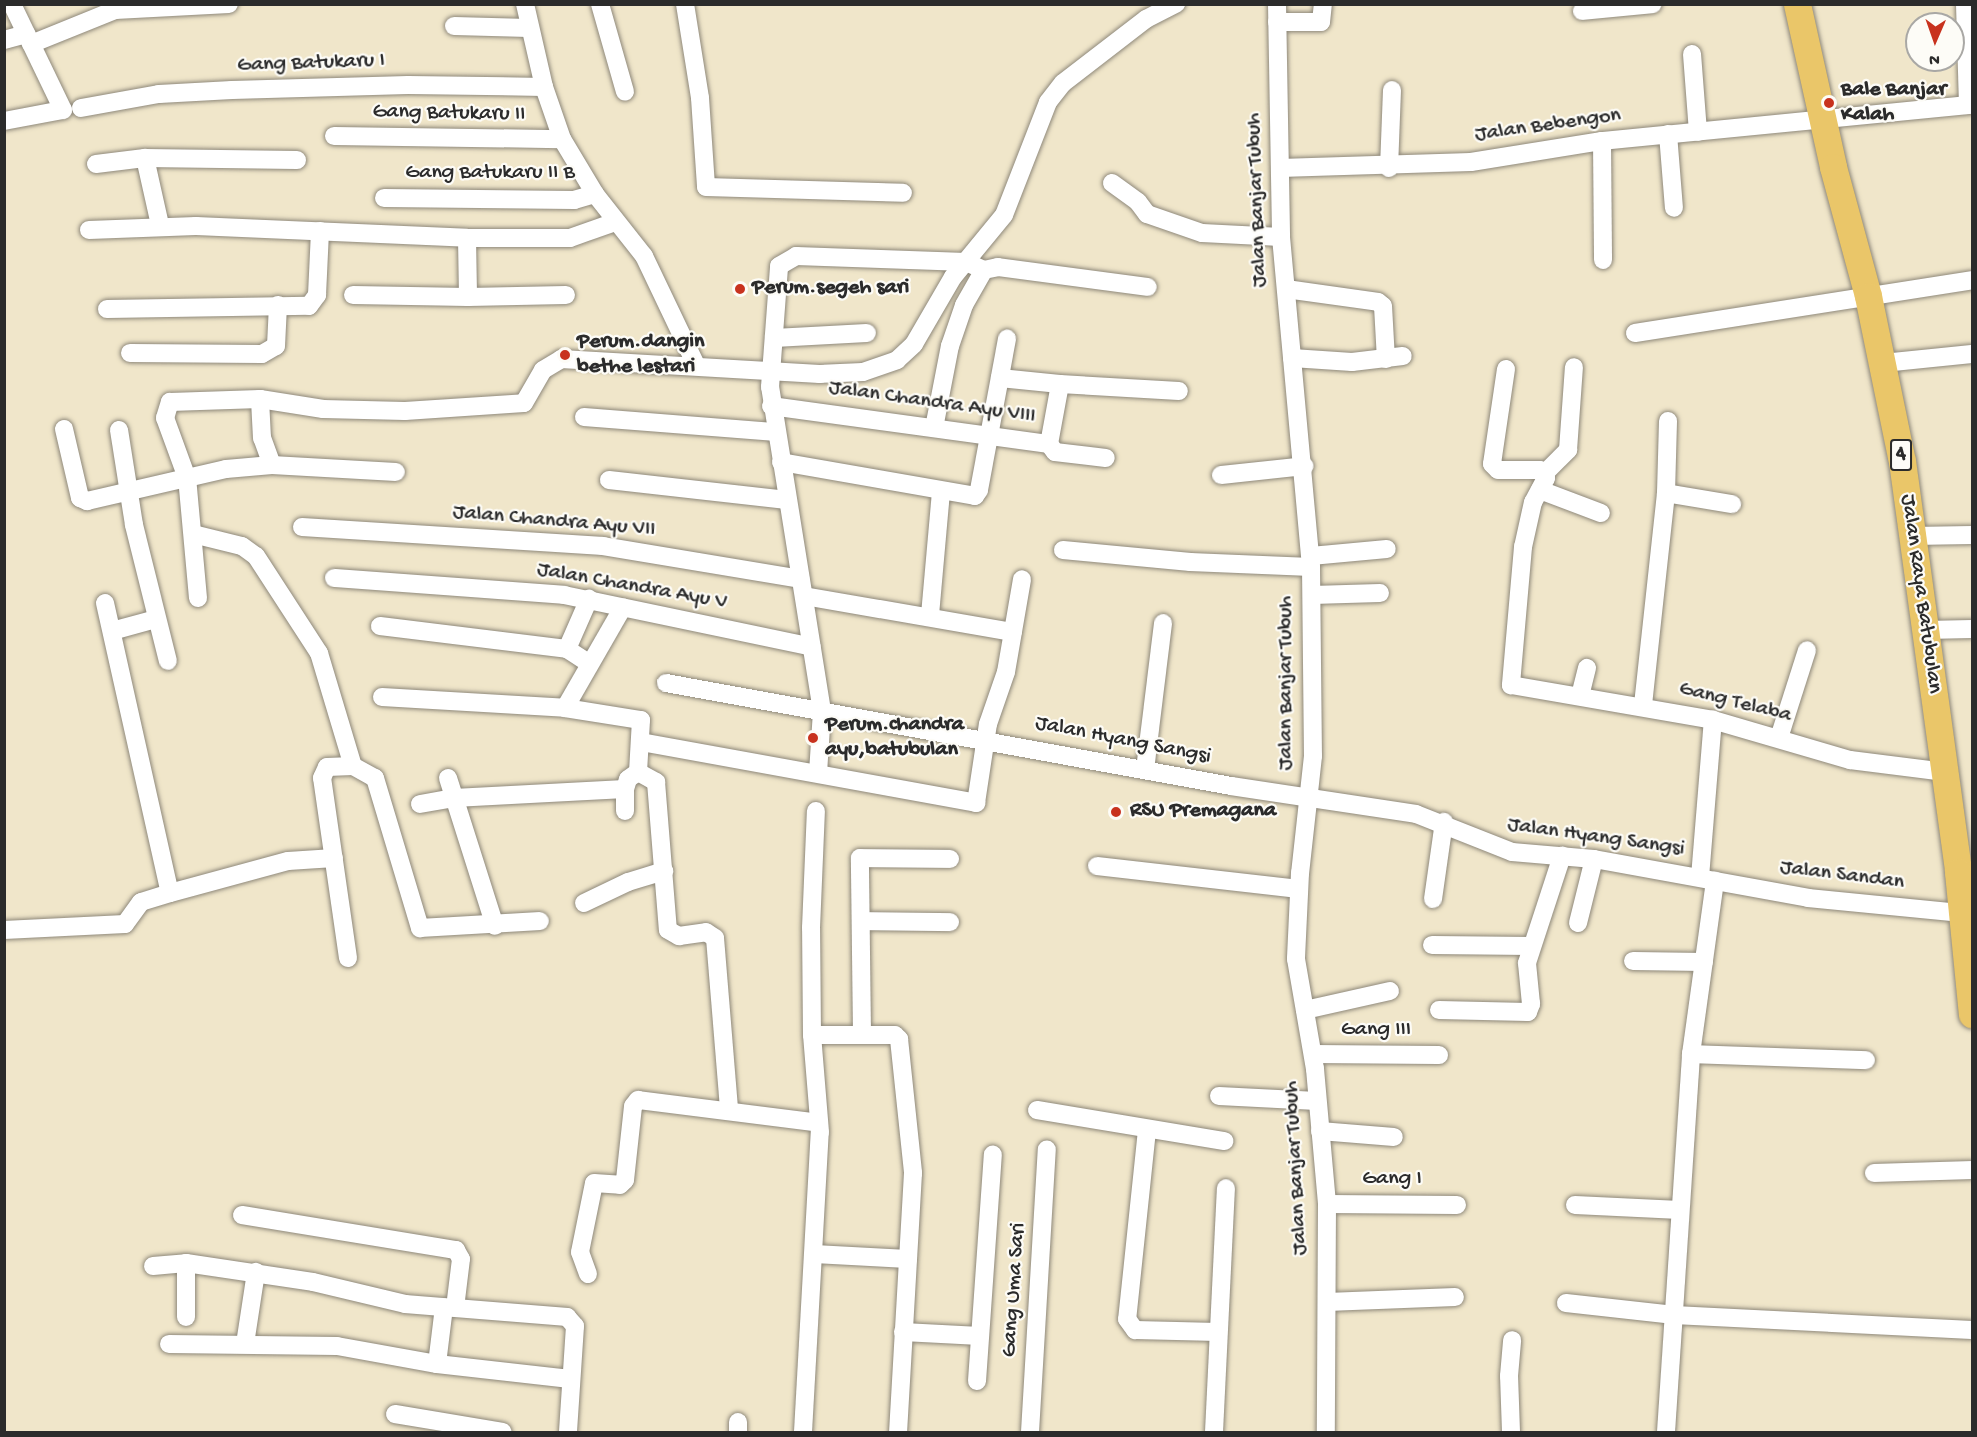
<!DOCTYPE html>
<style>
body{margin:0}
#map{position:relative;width:1977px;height:1437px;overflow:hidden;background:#f0e6ca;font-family:"Gochi Hand",sans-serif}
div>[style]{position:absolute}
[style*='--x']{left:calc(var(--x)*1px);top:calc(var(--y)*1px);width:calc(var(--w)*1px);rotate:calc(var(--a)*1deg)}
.roads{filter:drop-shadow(0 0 2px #8e887a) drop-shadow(0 0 2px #8e887a)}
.minor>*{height:18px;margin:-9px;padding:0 9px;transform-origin:9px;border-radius:9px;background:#fff}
.highway>*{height:27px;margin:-13.5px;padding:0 13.5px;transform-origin:13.5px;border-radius:13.5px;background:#eac669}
.dots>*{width:16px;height:16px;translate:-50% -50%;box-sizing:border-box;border:3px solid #fdfcf7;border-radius:50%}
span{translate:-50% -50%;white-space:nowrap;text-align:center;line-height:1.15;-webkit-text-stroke:4.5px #fdfcf7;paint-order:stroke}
.shield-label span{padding:2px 4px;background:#fdfcf7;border:2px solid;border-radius:4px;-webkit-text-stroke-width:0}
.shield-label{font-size:21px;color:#2b2b2b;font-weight:700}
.street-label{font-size:22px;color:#2b2b2b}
.poi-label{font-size:22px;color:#2b2b2b;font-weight:700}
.left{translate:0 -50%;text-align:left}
.frame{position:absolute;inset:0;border:6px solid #2b2b2b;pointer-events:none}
.north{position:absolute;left:1905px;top:12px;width:60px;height:60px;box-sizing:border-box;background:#fdfcf7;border:2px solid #a9a8a5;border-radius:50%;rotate:182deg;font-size:16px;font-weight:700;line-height:24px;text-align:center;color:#2b2b2b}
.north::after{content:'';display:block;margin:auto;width:21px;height:27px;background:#c8321e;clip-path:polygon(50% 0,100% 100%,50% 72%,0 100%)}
</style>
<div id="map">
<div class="roads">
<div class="minor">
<i style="--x:525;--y:4;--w:85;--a:77.1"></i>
<i style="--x:544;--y:87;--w:55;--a:70.9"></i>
<i style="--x:562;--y:139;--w:64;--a:59"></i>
<i style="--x:595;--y:194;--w:79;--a:51.7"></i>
<i style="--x:644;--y:256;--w:119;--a:64.5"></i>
<i style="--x:600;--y:4;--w:91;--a:74.1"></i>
<i style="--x:685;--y:4;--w:95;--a:80.9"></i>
<i style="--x:700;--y:98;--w:89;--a:86.1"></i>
<i style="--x:706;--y:187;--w:197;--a:1.7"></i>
<i style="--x:1277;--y:4;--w:233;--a:89"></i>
<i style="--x:1281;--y:237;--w:331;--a:84.8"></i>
<i style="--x:1311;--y:567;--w:189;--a:89.4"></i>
<i style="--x:1313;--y:756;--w:118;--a:96.3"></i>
<i style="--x:1300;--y:873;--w:86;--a:92.7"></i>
<i style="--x:1296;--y:959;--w:112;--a:80.2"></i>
<i style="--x:1315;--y:1069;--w:136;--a:84.9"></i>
<i style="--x:1327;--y:1204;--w:228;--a:90.3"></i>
<i style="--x:1965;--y:4;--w:101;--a:88.3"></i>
<i style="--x:1582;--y:11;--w:71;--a:-5.6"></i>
<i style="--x:1277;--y:22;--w:44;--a:0"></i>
<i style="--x:1321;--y:22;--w:18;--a:-84"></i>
<i style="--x:454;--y:26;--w:75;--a:1.5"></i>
<i style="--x:4;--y:40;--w:23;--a:-15"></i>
<i style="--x:31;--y:44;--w:91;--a:-22"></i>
<i style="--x:115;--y:10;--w:114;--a:-3"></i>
<i style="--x:1692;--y:54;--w:78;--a:85.6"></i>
<i style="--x:81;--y:108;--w:79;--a:-10.2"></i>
<i style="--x:159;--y:94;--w:73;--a:-3.1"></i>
<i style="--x:232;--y:90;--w:176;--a:-1.6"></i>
<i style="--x:408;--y:85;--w:136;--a:0.8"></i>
<i style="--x:4;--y:121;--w:60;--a:-10.6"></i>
<i style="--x:63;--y:110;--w:118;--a:-115.7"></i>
<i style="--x:1668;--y:134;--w:74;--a:85.4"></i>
<i style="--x:334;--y:136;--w:228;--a:0.8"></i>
<i style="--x:1602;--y:141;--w:119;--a:89.5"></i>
<i style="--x:96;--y:164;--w:49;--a:-7"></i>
<i style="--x:1280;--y:168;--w:191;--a:-1.8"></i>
<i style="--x:1471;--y:162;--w:133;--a:-9.1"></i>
<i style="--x:1602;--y:141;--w:372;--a:-5.6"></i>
<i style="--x:1389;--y:168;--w:78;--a:-87.8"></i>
<i style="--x:1112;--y:183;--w:32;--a:36"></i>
<i style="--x:1138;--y:202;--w:15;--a:53"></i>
<i style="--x:1147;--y:214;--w:58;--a:19.1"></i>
<i style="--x:1202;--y:233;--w:79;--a:2.9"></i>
<i style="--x:384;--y:198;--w:190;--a:0.6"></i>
<i style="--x:574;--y:200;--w:22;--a:-16"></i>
<i style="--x:160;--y:225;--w:69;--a:-102.6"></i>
<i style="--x:145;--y:158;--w:152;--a:0.8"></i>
<i style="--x:89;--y:230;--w:107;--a:-2.1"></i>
<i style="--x:196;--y:226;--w:271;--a:2.5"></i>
<i style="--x:467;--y:238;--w:103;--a:0"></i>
<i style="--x:570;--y:238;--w:48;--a:-19.6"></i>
<i style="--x:467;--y:238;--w:59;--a:89"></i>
<i style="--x:468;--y:297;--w:98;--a:-1.2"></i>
<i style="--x:1286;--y:289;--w:93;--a:8"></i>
<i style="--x:1378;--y:302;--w:6;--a:39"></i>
<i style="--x:1383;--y:306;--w:53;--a:86.8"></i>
<i style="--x:353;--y:295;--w:115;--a:1"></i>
<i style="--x:107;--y:309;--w:202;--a:-0.9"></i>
<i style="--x:309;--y:306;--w:14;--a:-54"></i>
<i style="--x:317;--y:295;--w:64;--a:-87.3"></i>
<i style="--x:1635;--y:333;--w:341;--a:-8.9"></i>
<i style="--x:774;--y:338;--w:93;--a:-3.1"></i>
<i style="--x:130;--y:353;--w:132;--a:0.4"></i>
<i style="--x:262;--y:354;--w:16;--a:-30"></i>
<i style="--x:276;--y:346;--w:41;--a:-87.2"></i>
<i style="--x:1292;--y:358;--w:60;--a:3.8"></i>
<i style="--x:1352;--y:362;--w:51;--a:-6.7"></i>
<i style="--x:1883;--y:363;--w:89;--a:-5.8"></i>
<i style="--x:1506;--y:369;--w:96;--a:98.4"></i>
<i style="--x:1492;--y:464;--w:8;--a:45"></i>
<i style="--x:1498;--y:470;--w:42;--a:0"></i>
<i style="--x:1540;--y:470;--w:10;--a:53"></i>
<i style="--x:1546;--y:478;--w:27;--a:118"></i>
<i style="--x:1533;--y:502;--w:46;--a:102.5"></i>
<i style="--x:1523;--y:547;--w:139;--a:95"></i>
<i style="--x:1511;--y:685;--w:205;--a:9.8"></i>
<i style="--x:1713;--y:720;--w:143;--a:16.3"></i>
<i style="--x:1850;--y:760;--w:96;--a:7.2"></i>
<i style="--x:1000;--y:378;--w:60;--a:5.7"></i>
<i style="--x:771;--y:406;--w:281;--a:7.8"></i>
<i style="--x:1049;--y:444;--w:61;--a:-79.6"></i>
<i style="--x:1060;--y:384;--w:119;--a:3.4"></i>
<i style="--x:584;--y:417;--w:193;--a:4.5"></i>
<i style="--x:934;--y:428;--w:84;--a:-79"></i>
<i style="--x:950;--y:346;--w:43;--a:-71.1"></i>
<i style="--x:964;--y:305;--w:40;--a:-60.3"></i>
<i style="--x:984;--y:270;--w:14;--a:-12"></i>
<i style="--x:998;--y:267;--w:151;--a:7.6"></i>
<i style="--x:64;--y:429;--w:71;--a:76.9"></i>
<i style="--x:80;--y:498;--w:8;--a:23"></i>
<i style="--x:87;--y:501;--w:103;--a:-13"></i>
<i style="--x:187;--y:478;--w:64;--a:-110.1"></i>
<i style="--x:165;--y:418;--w:17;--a:-73"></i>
<i style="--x:170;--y:402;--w:90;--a:-1.9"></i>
<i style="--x:119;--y:430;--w:96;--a:81"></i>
<i style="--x:134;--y:525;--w:140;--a:76"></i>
<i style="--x:1049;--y:444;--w:10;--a:53"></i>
<i style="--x:1055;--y:452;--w:51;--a:6.7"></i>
<i style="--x:781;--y:462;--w:197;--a:9.9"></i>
<i style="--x:975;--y:496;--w:7;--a:-56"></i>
<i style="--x:979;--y:490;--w:154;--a:-79.5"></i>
<i style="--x:272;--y:465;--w:124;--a:3.2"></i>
<i style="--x:1545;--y:473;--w:33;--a:-45"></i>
<i style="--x:1568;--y:450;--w:83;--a:-85.9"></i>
<i style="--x:1221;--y:475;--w:84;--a:-6.1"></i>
<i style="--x:609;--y:480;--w:179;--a:6.4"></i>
<i style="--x:1540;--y:490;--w:65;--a:20.7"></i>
<i style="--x:1666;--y:493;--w:67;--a:9.5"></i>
<i style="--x:302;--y:527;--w:302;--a:3.6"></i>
<i style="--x:603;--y:546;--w:200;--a:9.5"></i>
<i style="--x:193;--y:534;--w:50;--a:13.8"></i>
<i style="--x:242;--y:546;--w:17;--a:36"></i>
<i style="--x:256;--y:556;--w:116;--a:57"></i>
<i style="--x:319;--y:653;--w:118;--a:73.3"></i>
<i style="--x:1912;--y:536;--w:60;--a:-1"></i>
<i style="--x:1063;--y:550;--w:128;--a:5.4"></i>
<i style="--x:1190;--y:562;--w:121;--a:2.4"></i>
<i style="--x:1311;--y:556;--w:76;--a:-5.3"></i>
<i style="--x:334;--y:578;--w:231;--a:4.2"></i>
<i style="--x:564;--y:595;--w:253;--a:11.8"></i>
<i style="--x:1312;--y:595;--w:68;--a:-1.7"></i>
<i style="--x:804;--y:596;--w:212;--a:9.8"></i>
<i style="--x:198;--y:598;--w:121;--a:-95.2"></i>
<i style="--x:187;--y:478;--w:40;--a:-13"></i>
<i style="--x:226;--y:469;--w:46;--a:-5"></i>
<i style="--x:272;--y:465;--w:29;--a:-110"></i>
<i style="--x:262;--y:438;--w:39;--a:-93"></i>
<i style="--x:260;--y:399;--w:64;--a:9"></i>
<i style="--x:323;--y:409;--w:82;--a:1.4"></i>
<i style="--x:405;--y:411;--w:119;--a:-3.8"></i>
<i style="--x:524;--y:403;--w:38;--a:-60"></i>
<i style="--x:543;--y:370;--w:21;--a:-31"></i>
<i style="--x:561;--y:359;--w:259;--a:3.3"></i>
<i style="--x:820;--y:374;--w:43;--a:-2.7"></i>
<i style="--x:863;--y:372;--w:36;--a:-19"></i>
<i style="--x:897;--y:360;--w:23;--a:-43"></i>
<i style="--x:914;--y:344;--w:78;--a:-59.8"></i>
<i style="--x:953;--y:277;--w:80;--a:-50.6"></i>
<i style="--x:1004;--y:215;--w:121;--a:-68.7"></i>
<i style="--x:1048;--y:102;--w:24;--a:-52"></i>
<i style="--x:1063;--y:83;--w:105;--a:-37.6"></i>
<i style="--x:1146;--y:19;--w:34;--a:-27"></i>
<i style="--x:105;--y:603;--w:297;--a:77.4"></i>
<i style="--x:170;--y:893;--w:122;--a:-15.2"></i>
<i style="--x:288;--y:861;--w:46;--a:-3.7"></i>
<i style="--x:930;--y:615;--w:124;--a:-84.9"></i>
<i style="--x:380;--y:626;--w:188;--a:7"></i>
<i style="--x:567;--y:649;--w:27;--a:33"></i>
<i style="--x:1925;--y:630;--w:47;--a:-1.2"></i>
<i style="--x:112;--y:631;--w:46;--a:-15.3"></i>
<i style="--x:567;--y:649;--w:55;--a:-66.3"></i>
<i style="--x:666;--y:683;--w:574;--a:10.33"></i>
<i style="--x:1231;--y:786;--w:187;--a:8.6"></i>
<i style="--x:1416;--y:814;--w:103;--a:21.6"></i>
<i style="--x:1512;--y:852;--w:82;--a:4.9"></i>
<i style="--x:1594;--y:859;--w:218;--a:10.3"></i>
<i style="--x:1808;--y:898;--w:165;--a:5.6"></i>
<i style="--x:1580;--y:696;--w:29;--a:-76"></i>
<i style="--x:382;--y:697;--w:183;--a:3.4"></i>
<i style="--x:565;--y:708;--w:77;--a:9"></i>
<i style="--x:641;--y:720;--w:52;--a:93.3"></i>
<i style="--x:638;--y:772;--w:21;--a:29"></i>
<i style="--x:656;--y:782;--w:148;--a:85.4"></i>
<i style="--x:668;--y:930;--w:13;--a:29"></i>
<i style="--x:679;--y:936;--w:27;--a:-8"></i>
<i style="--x:706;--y:932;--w:11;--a:34"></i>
<i style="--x:715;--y:938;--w:172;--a:85.3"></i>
<i style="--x:1643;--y:705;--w:213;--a:-83.8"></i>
<i style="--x:1666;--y:493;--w:72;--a:-88.4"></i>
<i style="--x:565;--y:708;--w:116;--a:-60.1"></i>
<i style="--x:1779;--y:738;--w:92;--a:-72.3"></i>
<i style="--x:641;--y:742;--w:341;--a:10.3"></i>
<i style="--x:976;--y:803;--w:80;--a:-81.4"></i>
<i style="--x:988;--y:724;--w:55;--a:-70.9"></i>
<i style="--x:1006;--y:672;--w:94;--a:-80.2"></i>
<i style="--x:1145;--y:770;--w:148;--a:-83"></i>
<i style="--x:818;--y:773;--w:62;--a:-86.3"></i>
<i style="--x:822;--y:711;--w:328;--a:-99.1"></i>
<i style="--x:770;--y:387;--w:121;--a:-85.7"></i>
<i style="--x:779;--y:266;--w:20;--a:-30"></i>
<i style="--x:796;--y:256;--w:170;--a:2"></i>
<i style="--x:966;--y:262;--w:20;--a:24"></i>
<i style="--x:448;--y:778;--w:155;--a:72.4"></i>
<i style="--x:625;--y:789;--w:22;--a:90"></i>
<i style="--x:420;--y:804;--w:35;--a:-10"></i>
<i style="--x:454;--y:798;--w:171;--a:-3"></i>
<i style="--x:625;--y:789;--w:10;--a:-73"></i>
<i style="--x:628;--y:779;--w:12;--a:-35"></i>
<i style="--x:1097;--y:866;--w:203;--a:6.5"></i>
<i style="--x:1700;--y:877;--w:158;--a:-85.3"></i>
<i style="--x:1433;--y:899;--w:78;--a:-81.9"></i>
<i style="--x:584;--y:903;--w:49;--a:-25.5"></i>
<i style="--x:628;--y:882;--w:38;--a:-17"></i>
<i style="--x:862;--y:921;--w:88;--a:0.7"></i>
<i style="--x:1578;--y:923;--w:66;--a:-76"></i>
<i style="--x:4;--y:930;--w:121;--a:-2.8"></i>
<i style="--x:125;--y:924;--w:27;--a:-54"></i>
<i style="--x:141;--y:902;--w:30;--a:-17"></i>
<i style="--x:1432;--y:945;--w:99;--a:0.6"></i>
<i style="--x:348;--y:958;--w:182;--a:-98.2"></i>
<i style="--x:322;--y:778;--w:12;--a:-66"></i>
<i style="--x:327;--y:767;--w:26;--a:-2"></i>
<i style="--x:353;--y:766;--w:25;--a:29"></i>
<i style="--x:375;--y:778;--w:157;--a:73.3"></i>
<i style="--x:420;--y:928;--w:120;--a:-3.3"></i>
<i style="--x:1633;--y:961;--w:71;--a:0.8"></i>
<i style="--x:1305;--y:1010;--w:87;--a:-12.6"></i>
<i style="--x:1439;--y:1010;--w:89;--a:1.3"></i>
<i style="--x:1528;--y:1012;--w:9;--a:-69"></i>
<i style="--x:1531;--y:1004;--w:41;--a:-95.6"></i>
<i style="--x:1527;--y:963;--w:113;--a:-71.9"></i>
<i style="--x:862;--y:1034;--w:176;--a:-90.7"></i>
<i style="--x:860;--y:858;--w:90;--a:0.6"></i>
<i style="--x:812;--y:1035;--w:83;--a:0"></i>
<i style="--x:895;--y:1035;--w:6;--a:45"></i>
<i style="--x:899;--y:1039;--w:135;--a:84"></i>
<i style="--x:913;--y:1173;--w:259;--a:93.3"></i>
<i style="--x:1313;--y:1054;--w:126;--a:0.5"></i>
<i style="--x:1691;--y:1054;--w:175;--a:2"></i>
<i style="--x:1219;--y:1096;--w:98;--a:2.9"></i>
<i style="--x:1037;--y:1110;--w:190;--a:9.4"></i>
<i style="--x:1147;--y:1130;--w:190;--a:96"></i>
<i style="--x:1127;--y:1319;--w:14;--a:54"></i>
<i style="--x:1135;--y:1330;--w:83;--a:1.4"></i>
<i style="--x:1320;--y:1131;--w:74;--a:4.6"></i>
<i style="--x:1874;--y:1173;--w:98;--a:-1.8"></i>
<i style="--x:1327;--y:1204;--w:130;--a:0.4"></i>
<i style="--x:1575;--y:1205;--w:105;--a:2.7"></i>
<i style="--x:242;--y:1215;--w:217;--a:9.3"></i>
<i style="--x:456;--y:1250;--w:10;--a:61"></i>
<i style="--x:461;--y:1259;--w:49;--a:97"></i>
<i style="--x:814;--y:1254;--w:94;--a:3"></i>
<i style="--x:153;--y:1266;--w:33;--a:-5"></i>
<i style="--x:186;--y:1263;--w:128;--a:8.5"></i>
<i style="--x:313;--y:1282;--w:95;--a:13.4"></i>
<i style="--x:405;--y:1304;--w:163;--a:4.6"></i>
<i style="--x:567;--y:1317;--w:12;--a:48"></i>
<i style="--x:575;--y:1326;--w:106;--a:93.8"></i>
<i style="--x:588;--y:1274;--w:23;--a:-110"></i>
<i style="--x:580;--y:1252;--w:70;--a:-78.5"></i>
<i style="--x:594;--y:1183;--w:26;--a:4"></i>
<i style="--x:620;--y:1185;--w:7;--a:-45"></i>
<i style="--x:625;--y:1180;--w:74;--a:-83.8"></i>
<i style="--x:633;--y:1106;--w:8;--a:-50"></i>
<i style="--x:638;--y:1100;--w:182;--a:7.2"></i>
<i style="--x:1327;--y:1302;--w:128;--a:-2.2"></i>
<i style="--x:1566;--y:1303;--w:109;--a:6.3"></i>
<i style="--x:1674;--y:1315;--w:298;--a:2.9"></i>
<i style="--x:186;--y:1317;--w:54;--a:-90"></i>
<i style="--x:903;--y:1332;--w:77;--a:3"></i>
<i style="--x:169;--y:1344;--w:168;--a:0.7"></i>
<i style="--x:337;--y:1346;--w:102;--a:10.2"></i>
<i style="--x:437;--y:1364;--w:57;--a:-83"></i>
<i style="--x:245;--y:1344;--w:73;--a:-81.3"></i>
<i style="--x:437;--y:1364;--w:134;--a:6.4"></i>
<i style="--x:977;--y:1381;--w:227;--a:-86"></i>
<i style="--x:395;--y:1414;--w:109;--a:9.5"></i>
<i style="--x:738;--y:1432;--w:10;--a:-90"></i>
<i style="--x:803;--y:1432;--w:300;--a:-86.8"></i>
<i style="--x:820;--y:1132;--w:97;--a:-94.7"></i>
<i style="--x:812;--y:1035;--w:107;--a:-90.5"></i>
<i style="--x:811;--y:928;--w:117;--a:-87.6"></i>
<i style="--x:1030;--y:1432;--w:283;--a:-86.6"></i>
<i style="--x:1214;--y:1432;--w:244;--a:-87.2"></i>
<i style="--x:1511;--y:1432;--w:56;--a:-92"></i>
<i style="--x:1509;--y:1376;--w:36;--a:-85"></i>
<i style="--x:1666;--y:1432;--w:379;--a:-86.2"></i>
<i style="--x:1691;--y:1054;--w:175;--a:-82.1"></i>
</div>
<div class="highway">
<i style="--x:1797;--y:4;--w:167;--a:77.5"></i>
<i style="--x:1833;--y:167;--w:134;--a:74.8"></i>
<i style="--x:1868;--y:296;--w:168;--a:78.4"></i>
<i style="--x:1902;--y:461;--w:415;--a:82.2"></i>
<i style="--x:1958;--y:872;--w:143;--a:84.4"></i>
</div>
</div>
<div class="dots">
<i style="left:1829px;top:103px;background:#c8321e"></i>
<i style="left:740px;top:289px;background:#c8321e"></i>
<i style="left:565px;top:355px;background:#c8321e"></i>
<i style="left:813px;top:738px;background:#c8321e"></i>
<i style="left:1116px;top:812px;background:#c8321e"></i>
</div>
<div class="shield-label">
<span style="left:1901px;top:455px">4</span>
</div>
<div class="street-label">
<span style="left:311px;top:64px;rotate:-2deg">Gang Batukaru I</span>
<span style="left:449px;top:114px;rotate:1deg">Gang Batukaru II</span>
<span style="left:1548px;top:126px;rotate:-8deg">Jalan Bebengon</span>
<span style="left:490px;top:174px">Gang Batukaru II B</span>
<span style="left:1258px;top:200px;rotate:-92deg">Jalan Banjar Tubuh</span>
<span style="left:932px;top:403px;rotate:8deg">Jalan Chandra Ayu VIII</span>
<span style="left:554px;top:522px;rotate:5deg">Jalan Chandra Ayu VII</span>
<span style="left:632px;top:587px;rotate:10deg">Jalan Chandra Ayu V</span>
<span style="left:1920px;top:594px;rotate:82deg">Jalan Raya Batubulan</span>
<span style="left:1287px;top:683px;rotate:-90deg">Jalan Banjar Tubuh</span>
<span style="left:1735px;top:703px;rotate:14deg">Gang Telaba</span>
<span style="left:1123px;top:741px;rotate:11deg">Jalan Hyang Sangsi</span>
<span style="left:1596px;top:838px;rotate:8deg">Jalan Hyang Sangsi</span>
<span style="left:1842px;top:876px;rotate:7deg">Jalan Sandan</span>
<span style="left:1376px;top:1031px">Gang III</span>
<span style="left:1297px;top:1168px;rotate:-93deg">Jalan Banjar Tubuh</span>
<span style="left:1392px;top:1180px">Gang I</span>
<span style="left:1015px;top:1290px;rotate:-86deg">Gang Uma Sari</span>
</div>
<div class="poi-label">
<span class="left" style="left:1841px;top:103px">Bale Banjar<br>Kalah</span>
<span class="left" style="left:752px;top:289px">Perum.segeh sari</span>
<span class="left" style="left:577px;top:355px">Perum.dangin<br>bethe lestari</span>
<span class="left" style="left:825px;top:738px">Perum.chandra<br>ayu,batubulan</span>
<span class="left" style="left:1130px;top:812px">RSU Premagana</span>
</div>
<div class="frame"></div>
<div class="north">N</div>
</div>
